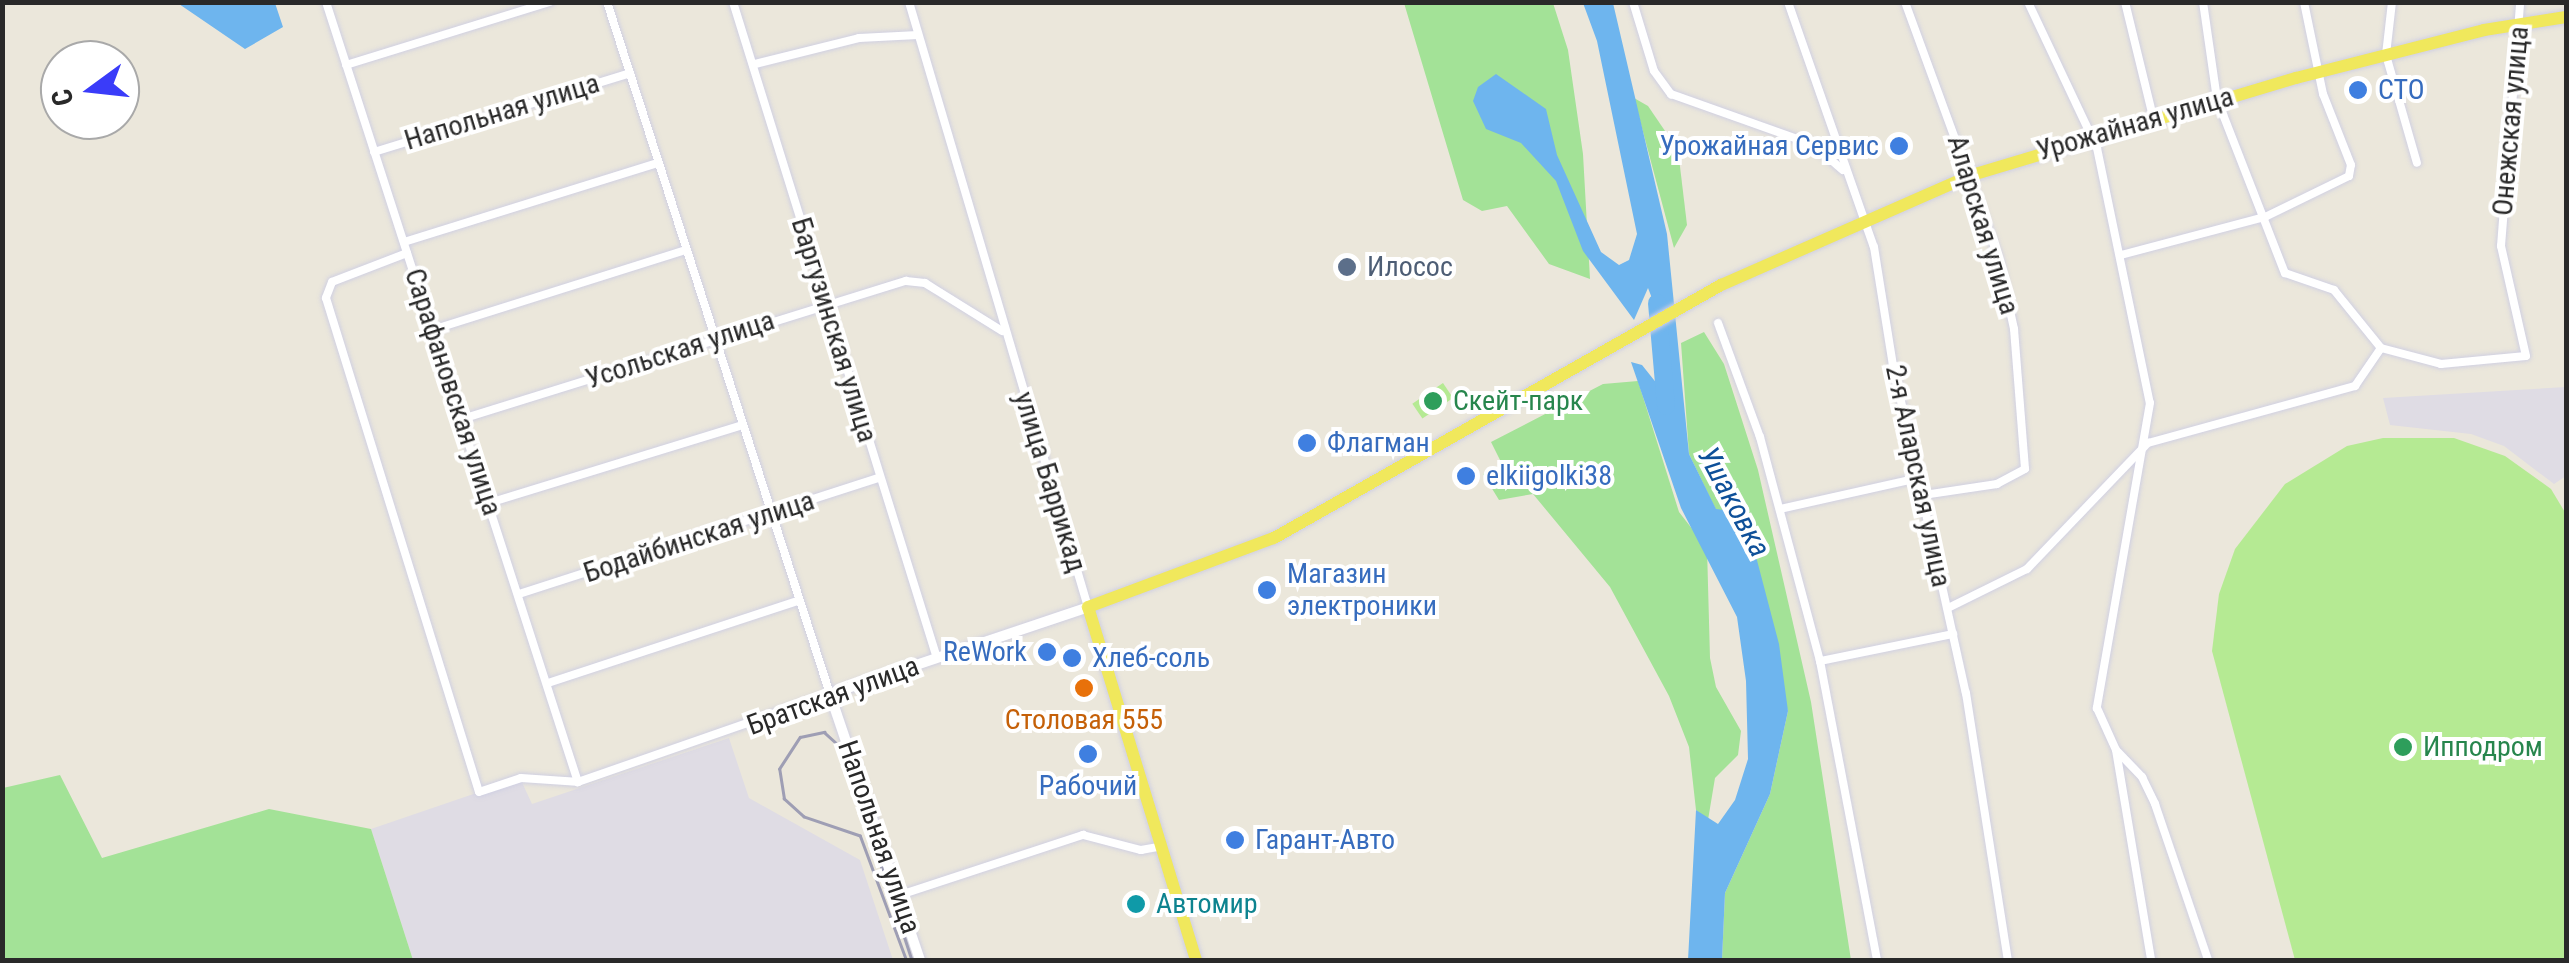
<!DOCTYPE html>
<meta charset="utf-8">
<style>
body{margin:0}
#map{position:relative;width:2569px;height:963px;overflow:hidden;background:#ebe7db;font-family:"Roboto Condensed",sans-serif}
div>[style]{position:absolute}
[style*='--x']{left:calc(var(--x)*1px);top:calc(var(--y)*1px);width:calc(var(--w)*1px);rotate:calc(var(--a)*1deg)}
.industrial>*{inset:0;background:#dfdce4}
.green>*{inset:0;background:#a3e297}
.pitch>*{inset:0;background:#b5ea93;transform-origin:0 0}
.water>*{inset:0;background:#6eb5ee}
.river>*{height:18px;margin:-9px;padding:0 9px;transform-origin:9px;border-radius:9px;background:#6eb5ee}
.roads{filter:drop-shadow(0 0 2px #d0d0e2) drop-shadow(0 0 2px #d0d0e2)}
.minor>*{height:8px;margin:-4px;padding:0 4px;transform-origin:4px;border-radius:4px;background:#fff}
.tertiary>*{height:10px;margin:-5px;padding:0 5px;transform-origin:5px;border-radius:5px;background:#fff}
.primary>*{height:12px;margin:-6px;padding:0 6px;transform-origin:6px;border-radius:6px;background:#f0e85c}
.tram>*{height:2.5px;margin:-1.25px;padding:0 1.25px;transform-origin:1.25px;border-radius:1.25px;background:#9e9eb4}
.dots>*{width:28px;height:28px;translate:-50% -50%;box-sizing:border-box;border:5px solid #fff;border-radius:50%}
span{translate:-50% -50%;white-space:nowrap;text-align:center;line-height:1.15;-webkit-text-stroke:8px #fff;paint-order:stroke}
.shop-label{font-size:28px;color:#366cbe}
.left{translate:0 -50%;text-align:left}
.right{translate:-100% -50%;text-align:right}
.street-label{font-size:28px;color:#292929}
.service-label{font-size:28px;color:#4e5e75}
.leisure-label{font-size:28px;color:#27864d}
.food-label{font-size:28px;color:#c56008}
.culture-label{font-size:28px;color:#0d838f}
.water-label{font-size:30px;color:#0e5099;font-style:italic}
.frame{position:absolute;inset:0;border:5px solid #292929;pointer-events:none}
.north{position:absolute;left:40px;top:40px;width:100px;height:100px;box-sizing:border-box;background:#fff;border:2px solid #a9a9a9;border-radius:50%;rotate:255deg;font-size:28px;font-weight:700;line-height:40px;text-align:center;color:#292929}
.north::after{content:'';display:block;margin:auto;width:35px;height:45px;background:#3a3cf9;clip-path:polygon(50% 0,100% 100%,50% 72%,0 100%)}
</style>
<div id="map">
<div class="industrial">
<i style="clip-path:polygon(2566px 387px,2566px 476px,2554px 484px,2504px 446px,2471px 434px,2390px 425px,2383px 398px)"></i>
<i style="clip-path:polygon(729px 738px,749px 798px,860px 860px,893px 960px,413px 960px,371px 829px,520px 778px,532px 804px)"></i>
</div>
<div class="green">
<i style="clip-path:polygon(1404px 3px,1553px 3px,1568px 50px,1583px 154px,1590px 279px,1549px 264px,1507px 206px,1482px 211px,1463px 200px)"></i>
<i style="clip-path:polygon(1634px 98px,1648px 106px,1678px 150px,1687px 225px,1674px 248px)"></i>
<i style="clip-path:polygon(1704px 332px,1724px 364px,1758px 470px,1811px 702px,1851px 960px,1722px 960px,1725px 893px,1770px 794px,1788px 711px,1716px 510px,1689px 454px,1681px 343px)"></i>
<i style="clip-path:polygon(1638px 381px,1679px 512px,1707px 548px,1710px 658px,1716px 687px,1741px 731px,1738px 755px,1715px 778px,1708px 820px,1696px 810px,1689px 747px,1669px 696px,1610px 587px,1533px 494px,1499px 500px,1483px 474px,1503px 466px,1491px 442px,1603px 384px)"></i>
<i style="clip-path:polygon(60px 775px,102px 858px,269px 809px,371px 829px,413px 960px,3px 960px,3px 788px)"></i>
</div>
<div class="pitch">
<i style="left:1443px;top:383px;width:18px;height:37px;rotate:56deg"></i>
<i style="clip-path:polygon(2383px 438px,2454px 438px,2505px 456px,2551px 489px,2566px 514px,2566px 960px,2295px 960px,2212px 651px,2219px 594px,2235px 549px,2285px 484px,2347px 446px)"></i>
</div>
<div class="water">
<i style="clip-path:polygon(148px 3px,275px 3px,283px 27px,245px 49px,179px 4px)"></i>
<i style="clip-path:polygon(1583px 3px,1613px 3px,1667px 234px,1689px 454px,1716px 509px,1732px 511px,1748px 526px,1779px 644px,1788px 711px,1770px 794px,1725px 893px,1722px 960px,1688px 960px,1696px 810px,1718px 824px,1735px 800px,1748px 759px,1746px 681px,1737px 617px,1681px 508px,1631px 362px,1642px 365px,1658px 385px,1671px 387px,1664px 329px,1648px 288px,1634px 320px,1583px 251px,1556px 181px,1521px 143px,1486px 129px,1473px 101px,1478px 87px,1496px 74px,1546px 109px,1557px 155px,1601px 252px,1619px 265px,1629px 260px,1637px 234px,1597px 41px)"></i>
</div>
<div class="river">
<i style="--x:1657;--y:303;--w:103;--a:85"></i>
</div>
<div class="roads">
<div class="minor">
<i style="--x:326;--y:2;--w:820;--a:72.1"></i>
<i style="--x:733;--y:2;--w:687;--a:72.73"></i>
<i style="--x:909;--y:2;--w:631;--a:73.52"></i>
<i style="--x:1633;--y:2;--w:72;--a:73.1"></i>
<i style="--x:1654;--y:71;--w:29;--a:54"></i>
<i style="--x:1671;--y:94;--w:152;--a:19.6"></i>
<i style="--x:1814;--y:145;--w:38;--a:41"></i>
<i style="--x:1788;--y:2;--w:260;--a:70.7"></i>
<i style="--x:1874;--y:247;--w:120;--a:80.9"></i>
<i style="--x:1893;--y:365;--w:336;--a:77.5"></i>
<i style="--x:1966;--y:693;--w:270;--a:81.1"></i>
<i style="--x:1905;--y:2;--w:270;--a:69.9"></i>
<i style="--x:1998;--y:256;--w:75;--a:77.6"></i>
<i style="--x:2014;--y:329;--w:140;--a:85.5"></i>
<i style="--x:2025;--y:469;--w:32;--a:152"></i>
<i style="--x:1997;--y:484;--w:75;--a:171.5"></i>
<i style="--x:2028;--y:2;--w:161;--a:64.7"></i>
<i style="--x:2097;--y:148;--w:260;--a:78.3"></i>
<i style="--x:2150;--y:403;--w:310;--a:99.9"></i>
<i style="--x:2097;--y:708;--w:46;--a:65.7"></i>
<i style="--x:2116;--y:750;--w:213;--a:80.5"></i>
<i style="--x:2125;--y:2;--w:118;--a:76.3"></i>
<i style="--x:2203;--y:2;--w:98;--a:81.8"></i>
<i style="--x:2217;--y:99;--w:187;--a:68.7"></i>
<i style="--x:2285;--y:273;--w:52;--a:19.1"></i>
<i style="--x:2334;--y:290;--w:75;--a:51"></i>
<i style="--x:2392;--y:2;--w:53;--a:96.5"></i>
<i style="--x:2386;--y:55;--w:112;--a:74"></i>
<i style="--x:755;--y:64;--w:107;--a:-14"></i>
<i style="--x:859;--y:38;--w:59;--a:-2.9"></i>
<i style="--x:346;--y:65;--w:214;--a:-17.2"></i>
<i style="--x:374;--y:152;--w:268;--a:-17.1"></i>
<i style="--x:404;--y:242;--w:266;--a:-17.3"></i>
<i style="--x:407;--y:253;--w:80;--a:158.9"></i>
<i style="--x:332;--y:282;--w:17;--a:111"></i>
<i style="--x:326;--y:298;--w:517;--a:72.79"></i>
<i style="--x:479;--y:792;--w:44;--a:-18.4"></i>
<i style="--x:521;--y:778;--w:57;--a:4"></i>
<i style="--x:578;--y:782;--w:267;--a:-19.2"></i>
<i style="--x:830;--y:694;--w:727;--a:-107.86"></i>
<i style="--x:2121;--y:255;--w:149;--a:-14.8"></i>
<i style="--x:2265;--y:217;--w:93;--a:-26"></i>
<i style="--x:2349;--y:176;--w:11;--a:-80"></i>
<i style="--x:2351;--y:165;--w:76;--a:-111.5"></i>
<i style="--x:2323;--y:94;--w:94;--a:-101.7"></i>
<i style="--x:1718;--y:323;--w:121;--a:69.8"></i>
<i style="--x:1760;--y:437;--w:232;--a:75"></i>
<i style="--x:1820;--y:661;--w:304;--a:79.2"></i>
<i style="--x:432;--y:330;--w:266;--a:-17.5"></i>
<i style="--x:462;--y:419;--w:465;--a:-17.3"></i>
<i style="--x:906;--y:281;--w:19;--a:6"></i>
<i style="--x:925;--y:283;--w:91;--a:31.9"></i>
<i style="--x:489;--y:503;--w:265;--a:-17.1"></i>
<i style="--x:1780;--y:509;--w:142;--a:-12.6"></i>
<i style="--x:519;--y:594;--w:377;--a:-17.9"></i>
<i style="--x:1948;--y:608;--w:88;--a:-26.3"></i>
<i style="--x:2027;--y:569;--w:175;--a:-46.2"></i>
<i style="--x:2148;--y:443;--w:215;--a:-15.4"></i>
<i style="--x:2355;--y:386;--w:46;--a:-55.6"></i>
<i style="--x:2381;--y:348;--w:62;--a:14.9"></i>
<i style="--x:2441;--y:364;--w:85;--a:-5.4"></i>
<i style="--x:2526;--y:356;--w:113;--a:-102.8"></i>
<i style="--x:2501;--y:246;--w:245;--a:-85.5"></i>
<i style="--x:1820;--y:661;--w:136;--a:-11.5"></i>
<i style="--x:548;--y:683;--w:263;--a:-18.2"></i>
<i style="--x:2118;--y:752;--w:35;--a:46"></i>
<i style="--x:2142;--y:777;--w:30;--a:64"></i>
<i style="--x:2155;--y:804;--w:165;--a:71.2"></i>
<i style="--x:900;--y:895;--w:193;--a:-18.2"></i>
<i style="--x:1083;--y:835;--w:60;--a:14.5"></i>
<i style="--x:1141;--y:850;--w:22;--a:-10"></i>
</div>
<div class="tertiary">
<i style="--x:920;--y:960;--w:281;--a:-108.7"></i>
<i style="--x:830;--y:694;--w:272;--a:-18.6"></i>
</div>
<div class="primary">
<i style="--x:1196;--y:960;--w:369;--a:-107"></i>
<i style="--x:1088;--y:607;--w:198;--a:-20.4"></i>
<i style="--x:1274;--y:538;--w:514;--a:-29.51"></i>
<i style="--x:1721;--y:285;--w:274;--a:-23.7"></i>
<i style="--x:1972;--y:175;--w:338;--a:-16.7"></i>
<i style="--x:2296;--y:78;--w:194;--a:-14.3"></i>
<i style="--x:2484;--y:30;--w:83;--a:-9"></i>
</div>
</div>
<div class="tram">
<i style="--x:906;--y:960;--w:132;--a:-110.4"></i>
<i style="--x:860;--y:836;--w:59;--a:-161.3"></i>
<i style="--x:804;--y:817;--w:27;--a:-138"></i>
<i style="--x:784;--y:799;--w:30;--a:-99"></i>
<i style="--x:779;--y:769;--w:38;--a:-57"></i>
<i style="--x:800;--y:737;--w:25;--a:-12"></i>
<i style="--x:824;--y:732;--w:25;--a:42"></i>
<i style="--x:843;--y:749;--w:222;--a:71.9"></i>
</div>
<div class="dots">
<i style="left:2358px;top:90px;background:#3f7fe0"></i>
<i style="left:1899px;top:146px;background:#3f7fe0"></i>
<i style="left:1347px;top:267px;background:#5c6f8a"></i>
<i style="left:1433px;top:401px;background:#2e9e5b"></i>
<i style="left:1307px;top:443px;background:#3f7fe0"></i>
<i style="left:1466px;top:476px;background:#3f7fe0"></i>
<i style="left:1267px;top:590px;background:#3f7fe0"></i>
<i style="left:1047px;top:652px;background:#3f7fe0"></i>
<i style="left:1072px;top:658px;background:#3f7fe0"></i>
<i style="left:1084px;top:688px;background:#e8710a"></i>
<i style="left:2403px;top:747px;background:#2e9e5b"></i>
<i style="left:1088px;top:754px;background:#3f7fe0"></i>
<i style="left:1235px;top:840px;background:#3f7fe0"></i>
<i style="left:1136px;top:904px;background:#0f9aa8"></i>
</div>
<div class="shop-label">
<span class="left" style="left:2378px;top:90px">СТО</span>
<span class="right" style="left:1879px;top:146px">Урожайная Сервис</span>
<span class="left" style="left:1327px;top:443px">Флагман</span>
<span class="left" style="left:1486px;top:476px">elkiigolki38</span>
<span class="left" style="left:1287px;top:590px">Магазин<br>электроники</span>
<span class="right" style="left:1027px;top:652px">ReWork</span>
<span class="left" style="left:1092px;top:658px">Хлеб-соль</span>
<span style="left:1088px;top:786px">Рабочий</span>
<span class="left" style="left:1255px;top:840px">Гарант-Авто</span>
</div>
<div class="street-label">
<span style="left:502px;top:112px;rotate:-17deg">Напольная улица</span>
<span style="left:2511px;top:121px;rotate:-85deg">Онежская улица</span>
<span style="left:2135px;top:124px;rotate:-16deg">Урожайная улица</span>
<span style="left:1983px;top:225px;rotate:73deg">Аларская улица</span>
<span style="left:834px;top:330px;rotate:73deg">Баргузинская улица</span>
<span style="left:680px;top:350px;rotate:-18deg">Усольская улица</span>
<span style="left:453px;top:392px;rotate:72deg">Сарафановская улица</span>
<span style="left:1918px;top:476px;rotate:78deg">2-я Аларская улица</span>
<span style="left:1050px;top:482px;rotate:73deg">улица Баррикад</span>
<span style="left:699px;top:537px;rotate:-18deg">Бодайбинская улица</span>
<span style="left:833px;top:696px;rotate:-20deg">Братская улица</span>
<span style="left:879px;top:837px;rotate:71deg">Напольная улица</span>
</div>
<div class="service-label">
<span class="left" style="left:1367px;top:267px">Илосос</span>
</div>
<div class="leisure-label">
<span class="left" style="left:1453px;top:401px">Скейт-парк</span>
<span class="left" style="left:2423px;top:747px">Ипподром</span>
</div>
<div class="food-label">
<span style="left:1084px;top:720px">Столовая 555</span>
</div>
<div class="culture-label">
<span class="left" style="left:1156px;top:904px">Автомир</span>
</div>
<div class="water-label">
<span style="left:1734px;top:502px;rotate:62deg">Ушаковка</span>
</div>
<div class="frame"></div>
<div class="north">С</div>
</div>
